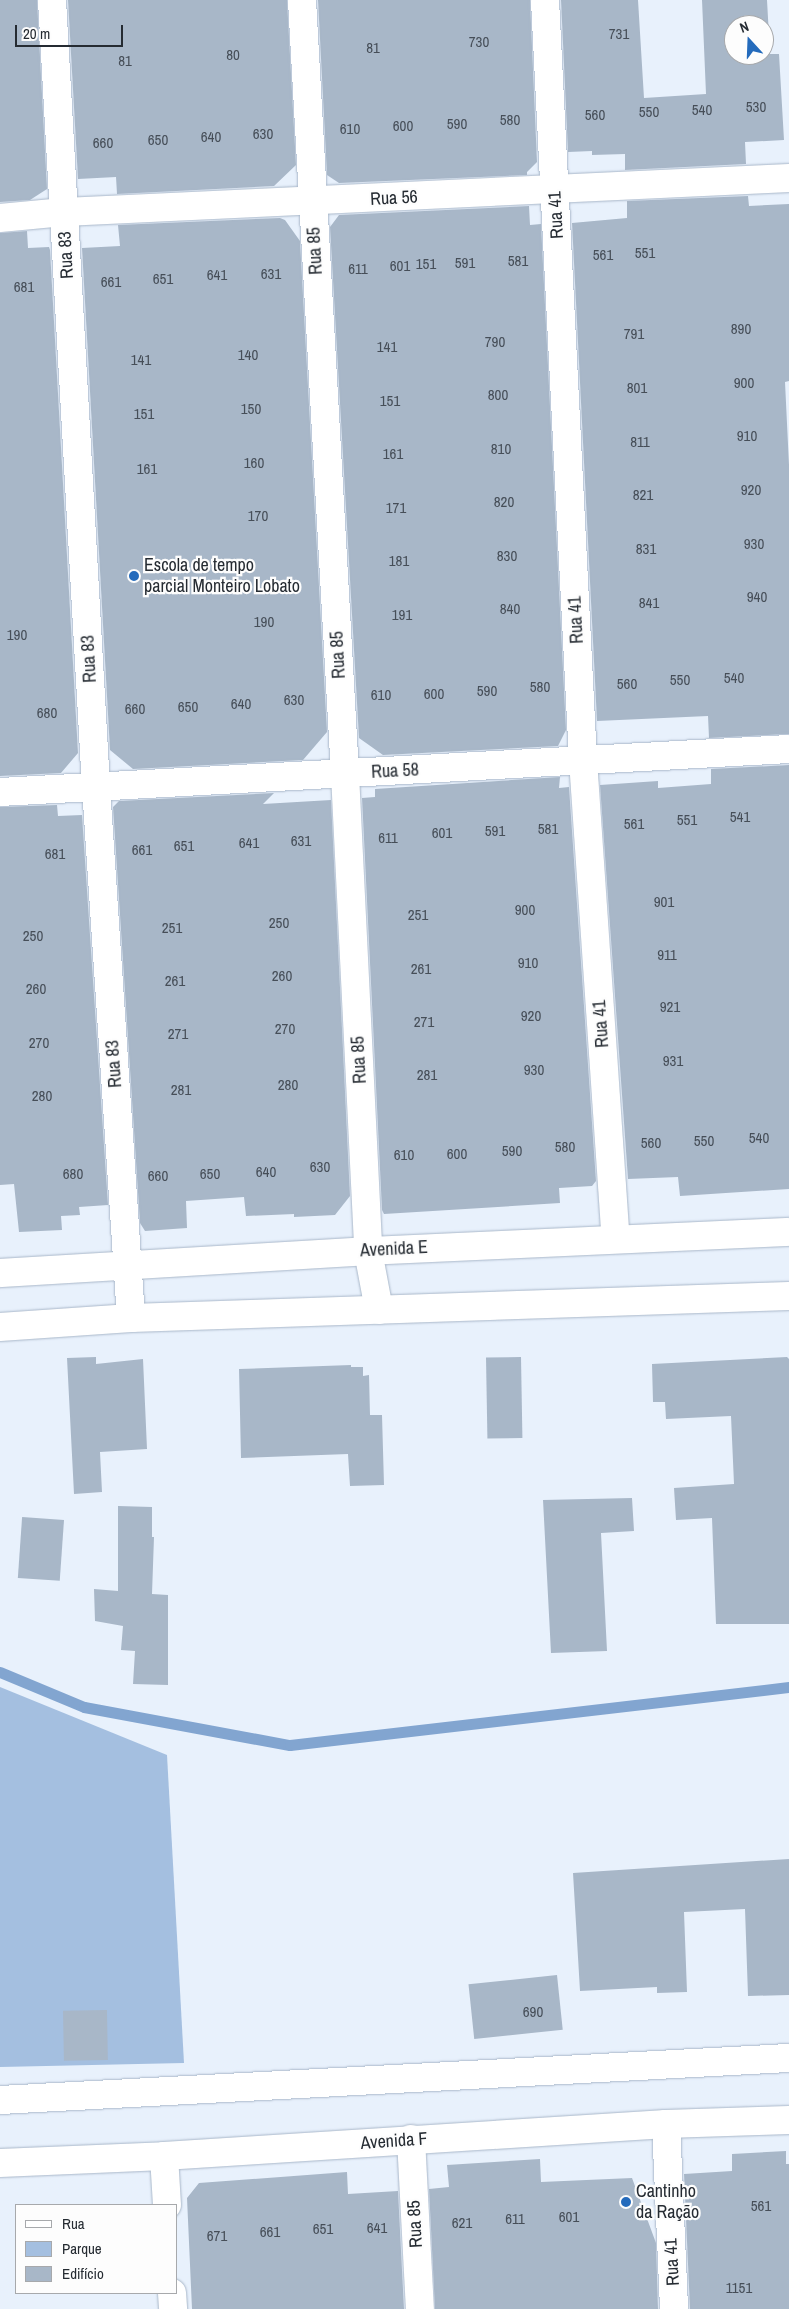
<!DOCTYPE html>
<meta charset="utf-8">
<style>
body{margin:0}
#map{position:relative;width:789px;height:2309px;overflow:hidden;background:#e8f1fc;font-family:"Archivo Narrow",sans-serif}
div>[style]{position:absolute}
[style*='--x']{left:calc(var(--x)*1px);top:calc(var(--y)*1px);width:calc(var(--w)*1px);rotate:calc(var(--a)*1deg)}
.green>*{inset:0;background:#a4bfe0}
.stream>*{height:11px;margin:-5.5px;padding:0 5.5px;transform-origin:5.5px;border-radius:5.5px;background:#82a5d0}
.building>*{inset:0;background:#a8b7c8;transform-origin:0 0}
.roads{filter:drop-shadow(0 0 1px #a9b7c9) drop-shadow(0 0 1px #a9b7c9)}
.minor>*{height:28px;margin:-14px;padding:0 14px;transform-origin:14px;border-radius:14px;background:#fff}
.tertiary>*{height:28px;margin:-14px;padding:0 14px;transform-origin:14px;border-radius:14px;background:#fff}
.dots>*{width:14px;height:14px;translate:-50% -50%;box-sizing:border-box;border:2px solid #fdfdfd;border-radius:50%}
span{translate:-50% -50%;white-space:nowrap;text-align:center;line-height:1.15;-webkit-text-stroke:4.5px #fdfdfd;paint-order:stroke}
.number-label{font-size:15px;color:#464e58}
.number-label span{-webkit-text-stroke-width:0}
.street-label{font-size:18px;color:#252b32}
.poi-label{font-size:18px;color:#252b32}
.left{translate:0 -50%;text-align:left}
.legend{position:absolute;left:15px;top:2204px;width:162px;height:90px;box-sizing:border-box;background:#fdfdfd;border:1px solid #a7a9ac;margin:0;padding:6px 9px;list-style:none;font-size:15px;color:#252b32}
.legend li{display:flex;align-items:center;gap:10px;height:25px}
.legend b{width:25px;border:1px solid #a7a9ac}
.north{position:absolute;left:724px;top:15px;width:50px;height:50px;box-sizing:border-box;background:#fdfdfd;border:1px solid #a7a9ac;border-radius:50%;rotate:340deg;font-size:14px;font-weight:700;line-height:20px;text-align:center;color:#252b32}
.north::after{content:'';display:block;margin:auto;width:18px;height:22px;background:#246bbc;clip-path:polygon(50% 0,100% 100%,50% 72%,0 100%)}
.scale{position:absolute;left:15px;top:25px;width:108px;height:22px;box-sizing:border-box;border:2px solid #252b32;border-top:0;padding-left:6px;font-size:15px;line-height:18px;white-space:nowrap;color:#252b32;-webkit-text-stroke:4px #fdfdfd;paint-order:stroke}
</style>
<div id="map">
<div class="green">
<i style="clip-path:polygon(0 1687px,167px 1755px,184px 2063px,0 2067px)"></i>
</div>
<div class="stream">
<i style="--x:0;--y:1672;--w:91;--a:22.6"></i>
<i style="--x:84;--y:1707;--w:209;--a:10.5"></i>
<i style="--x:290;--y:1745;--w:502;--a:-6.63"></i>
</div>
<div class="building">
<i style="clip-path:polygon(0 0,37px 0,47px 189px,30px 200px,0 202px)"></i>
<i style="clip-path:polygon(68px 0,287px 0,296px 165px,274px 186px,117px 194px,116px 177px,78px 179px)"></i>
<i style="clip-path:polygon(318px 0,530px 0,537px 162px,527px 172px,527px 175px,339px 183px,327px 175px)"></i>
<i style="clip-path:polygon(evenodd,561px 0,638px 0,644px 98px,706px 94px,702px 0,767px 0,770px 54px,779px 54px,784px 140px,745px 142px,746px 164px,625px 170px,625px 154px,592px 155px,592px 151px,568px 152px,561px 0,734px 25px,764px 25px,764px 55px,734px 55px,734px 25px)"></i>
<i style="clip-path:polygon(748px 196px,749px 206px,789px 204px,789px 381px,785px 382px,789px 465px,789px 734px,709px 738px,708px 716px,597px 721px,572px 223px,627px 218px,627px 201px)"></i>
<i style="clip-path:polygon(529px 206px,530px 225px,541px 224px,566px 730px,558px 746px,383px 755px,359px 738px,330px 227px,339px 215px)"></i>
<i style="clip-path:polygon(280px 218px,285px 220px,300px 241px,327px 732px,303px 760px,133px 769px,110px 750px,82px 248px,120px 246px,118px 225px)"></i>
<i style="clip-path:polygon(27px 231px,28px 248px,49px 247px,50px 250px,78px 753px,61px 773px,0 776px,0 233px)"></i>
<i style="clip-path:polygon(789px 765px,789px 1189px,680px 1196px,678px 1177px,628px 1179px,600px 785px,658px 781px,658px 788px,711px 784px,711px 769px)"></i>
<i style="clip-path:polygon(560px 777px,559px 788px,569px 787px,596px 1181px,592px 1186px,559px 1188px,560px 1203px,384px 1214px,382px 1210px,362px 798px,375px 797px,375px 789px)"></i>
<i style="clip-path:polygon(274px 793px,263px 804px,331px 800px,350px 1196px,335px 1215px,294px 1217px,294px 1214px,246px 1216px,244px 1197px,186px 1201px,187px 1228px,145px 1231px,140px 1223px,113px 807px,119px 801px)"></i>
<i style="clip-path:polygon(57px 805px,58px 816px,82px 815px,108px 1205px,79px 1207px,80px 1215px,61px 1216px,62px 1230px,19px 1232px,14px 1184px,0 1185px,0 807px)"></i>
<i style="clip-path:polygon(96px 1357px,96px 1364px,143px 1359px,147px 1449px,100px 1452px,102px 1492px,74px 1494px,67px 1358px)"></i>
<i style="left:521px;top:1357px;width:81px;height:35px;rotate:89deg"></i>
<i style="clip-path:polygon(787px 1357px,789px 1359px,789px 1624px,716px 1624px,712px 1518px,676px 1520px,674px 1488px,734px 1484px,731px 1416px,666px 1419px,665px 1402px,653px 1402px,652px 1364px)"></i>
<i style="clip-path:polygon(351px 1365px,351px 1367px,363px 1367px,363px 1376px,369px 1375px,370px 1415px,382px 1415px,384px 1485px,350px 1486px,348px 1454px,241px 1458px,239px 1369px)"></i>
<i style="clip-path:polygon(632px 1498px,634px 1531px,601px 1533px,607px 1651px,551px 1653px,543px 1500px)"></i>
<i style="clip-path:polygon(118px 1506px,152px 1507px,152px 1537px,154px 1537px,152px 1594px,168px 1595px,168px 1685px,133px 1684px,135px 1651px,121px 1650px,123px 1626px,95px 1621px,94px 1589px,118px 1591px)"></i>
<i style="left:64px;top:1520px;width:61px;height:42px;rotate:94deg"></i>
<i style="clip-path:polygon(789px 1859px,789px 1995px,748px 1996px,745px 1909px,684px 1912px,687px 1992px,657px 1993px,657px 1987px,580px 1991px,573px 1873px)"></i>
<i style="left:557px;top:1975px;width:55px;height:89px;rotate:84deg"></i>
<i style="left:107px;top:2010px;width:50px;height:44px;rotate:89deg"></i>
<i style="clip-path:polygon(786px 2151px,786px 2164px,789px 2164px,789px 2309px,690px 2309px,684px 2174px,732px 2171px,732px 2154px)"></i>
<i style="clip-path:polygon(540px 2159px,541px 2182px,632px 2178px,656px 2243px,658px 2309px,435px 2309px,429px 2189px,449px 2187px,447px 2165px)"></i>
<i style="clip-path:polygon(347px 2172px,348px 2194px,398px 2191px,404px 2309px,192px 2309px,187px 2198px,199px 2183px)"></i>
</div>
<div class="roads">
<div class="minor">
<i style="--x:52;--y:0;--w:788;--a:86.8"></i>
<i style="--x:96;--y:787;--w:532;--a:86.23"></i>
<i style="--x:302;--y:0;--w:775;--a:86.82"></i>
<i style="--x:345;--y:774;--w:478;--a:87.2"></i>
<i style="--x:368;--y:1251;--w:60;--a:79.4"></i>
<i style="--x:545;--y:0;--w:761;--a:87.14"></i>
<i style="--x:583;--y:760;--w:480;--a:86.1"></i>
<i style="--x:0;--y:218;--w:64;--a:-5.4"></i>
<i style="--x:64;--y:212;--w:726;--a:-2.69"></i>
<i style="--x:0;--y:792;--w:790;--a:-3.12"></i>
<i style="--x:666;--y:2124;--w:185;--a:87.5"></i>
<i style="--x:411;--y:2139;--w:170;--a:87"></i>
<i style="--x:164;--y:2156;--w:49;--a:86.5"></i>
<i style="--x:172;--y:2293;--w:16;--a:86"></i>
</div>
<div class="tertiary">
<i style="--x:0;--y:1273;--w:369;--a:-3.4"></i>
<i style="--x:368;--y:1251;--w:421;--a:-2.6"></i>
<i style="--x:0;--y:1327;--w:131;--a:-3.9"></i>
<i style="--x:131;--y:1318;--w:658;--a:-1.91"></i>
<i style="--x:0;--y:2100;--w:790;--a:-3.05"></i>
<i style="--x:0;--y:2163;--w:164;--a:-2.4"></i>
<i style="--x:164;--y:2156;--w:503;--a:-3.65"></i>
<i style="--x:666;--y:2124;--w:123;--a:-1.9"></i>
</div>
</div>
<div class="dots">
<i style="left:134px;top:576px;background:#246bbc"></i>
<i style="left:626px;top:2202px;background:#246bbc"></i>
</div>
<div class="number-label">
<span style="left:619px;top:34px">731</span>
<span style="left:479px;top:42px">730</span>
<span style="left:373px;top:48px">81</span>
<span style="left:233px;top:55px">80</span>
<span style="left:125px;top:61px">81</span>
<span style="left:756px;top:107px">530</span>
<span style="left:702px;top:110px">540</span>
<span style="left:649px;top:112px">550</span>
<span style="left:595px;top:115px">560</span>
<span style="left:510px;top:120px">580</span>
<span style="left:457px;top:124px">590</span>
<span style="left:403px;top:126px">600</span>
<span style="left:350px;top:129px">610</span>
<span style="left:263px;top:134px">630</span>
<span style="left:211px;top:137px">640</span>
<span style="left:158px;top:140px">650</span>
<span style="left:103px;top:143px">660</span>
<span style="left:645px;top:253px">551</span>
<span style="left:603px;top:255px">561</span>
<span style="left:518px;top:261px">581</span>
<span style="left:465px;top:263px">591</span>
<span style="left:426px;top:264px">151</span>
<span style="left:400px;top:266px">601</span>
<span style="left:358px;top:269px">611</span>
<span style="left:271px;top:274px">631</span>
<span style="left:217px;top:275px">641</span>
<span style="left:163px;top:279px">651</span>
<span style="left:111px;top:282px">661</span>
<span style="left:24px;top:287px">681</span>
<span style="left:741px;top:329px">890</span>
<span style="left:634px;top:334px">791</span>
<span style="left:495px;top:342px">790</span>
<span style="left:387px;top:347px">141</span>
<span style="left:248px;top:355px">140</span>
<span style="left:141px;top:360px">141</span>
<span style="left:744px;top:383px">900</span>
<span style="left:637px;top:388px">801</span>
<span style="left:498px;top:395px">800</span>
<span style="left:390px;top:401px">151</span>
<span style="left:251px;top:409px">150</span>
<span style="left:144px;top:414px">151</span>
<span style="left:747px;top:436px">910</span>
<span style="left:640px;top:442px">811</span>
<span style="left:501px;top:449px">810</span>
<span style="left:393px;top:454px">161</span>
<span style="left:254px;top:463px">160</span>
<span style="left:147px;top:469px">161</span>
<span style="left:751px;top:490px">920</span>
<span style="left:643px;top:495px">821</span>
<span style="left:504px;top:502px">820</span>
<span style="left:396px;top:508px">171</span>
<span style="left:258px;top:516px">170</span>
<span style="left:754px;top:544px">930</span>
<span style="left:646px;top:549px">831</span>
<span style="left:507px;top:556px">830</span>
<span style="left:399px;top:561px">181</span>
<span style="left:757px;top:597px">940</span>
<span style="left:649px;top:603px">841</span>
<span style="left:510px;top:609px">840</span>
<span style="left:402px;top:615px">191</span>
<span style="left:264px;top:622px">190</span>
<span style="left:17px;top:635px">190</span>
<span style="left:734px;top:678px">540</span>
<span style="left:680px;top:680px">550</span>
<span style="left:627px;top:684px">560</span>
<span style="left:540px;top:687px">580</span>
<span style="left:487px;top:691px">590</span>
<span style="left:434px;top:694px">600</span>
<span style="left:381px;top:695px">610</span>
<span style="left:294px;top:700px">630</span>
<span style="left:241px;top:704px">640</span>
<span style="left:188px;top:707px">650</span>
<span style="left:135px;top:709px">660</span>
<span style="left:47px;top:713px">680</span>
<span style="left:740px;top:817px">541</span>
<span style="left:687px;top:820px">551</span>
<span style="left:634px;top:824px">561</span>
<span style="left:548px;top:829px">581</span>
<span style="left:495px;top:831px">591</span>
<span style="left:442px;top:833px">601</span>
<span style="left:388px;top:838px">611</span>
<span style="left:301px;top:841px">631</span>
<span style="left:249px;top:843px">641</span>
<span style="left:184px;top:846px">651</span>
<span style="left:142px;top:850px">661</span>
<span style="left:55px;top:854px">681</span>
<span style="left:664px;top:902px">901</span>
<span style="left:525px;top:910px">900</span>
<span style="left:418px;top:915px">251</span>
<span style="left:279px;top:923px">250</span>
<span style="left:172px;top:928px">251</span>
<span style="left:33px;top:936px">250</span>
<span style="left:667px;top:955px">911</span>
<span style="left:528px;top:963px">910</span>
<span style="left:421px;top:969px">261</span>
<span style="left:282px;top:976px">260</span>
<span style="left:175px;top:981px">261</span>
<span style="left:36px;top:989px">260</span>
<span style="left:670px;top:1007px">921</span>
<span style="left:531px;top:1016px">920</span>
<span style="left:424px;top:1022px">271</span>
<span style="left:285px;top:1029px">270</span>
<span style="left:178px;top:1034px">271</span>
<span style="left:39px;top:1043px">270</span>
<span style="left:673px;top:1061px">931</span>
<span style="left:534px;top:1070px">930</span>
<span style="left:427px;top:1075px">281</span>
<span style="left:288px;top:1085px">280</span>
<span style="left:181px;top:1090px">281</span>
<span style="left:42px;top:1096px">280</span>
<span style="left:759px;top:1138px">540</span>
<span style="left:704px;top:1141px">550</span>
<span style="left:651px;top:1143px">560</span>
<span style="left:565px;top:1147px">580</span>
<span style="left:512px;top:1151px">590</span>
<span style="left:457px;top:1154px">600</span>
<span style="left:404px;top:1155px">610</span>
<span style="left:320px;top:1167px">630</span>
<span style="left:266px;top:1172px">640</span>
<span style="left:73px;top:1174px">680</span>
<span style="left:210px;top:1174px">650</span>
<span style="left:158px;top:1176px">660</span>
<span style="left:533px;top:2012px">690</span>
<span style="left:761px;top:2206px">561</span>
<span style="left:569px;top:2217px">601</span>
<span style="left:515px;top:2219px">611</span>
<span style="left:462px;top:2223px">621</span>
<span style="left:377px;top:2228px">641</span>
<span style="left:323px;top:2229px">651</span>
<span style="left:270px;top:2232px">661</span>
<span style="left:217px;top:2236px">671</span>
<span style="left:739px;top:2288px">1151</span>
</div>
<div class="street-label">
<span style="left:394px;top:198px;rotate:-3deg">Rua 56</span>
<span style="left:556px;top:215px;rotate:-93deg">Rua 41</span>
<span style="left:315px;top:251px;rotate:-93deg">Rua 85</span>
<span style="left:66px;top:255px;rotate:-93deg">Rua 83</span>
<span style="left:576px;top:620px;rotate:-93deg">Rua 41</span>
<span style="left:338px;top:655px;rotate:-93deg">Rua 85</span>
<span style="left:89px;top:659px;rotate:-93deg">Rua 83</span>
<span style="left:395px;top:771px;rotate:-3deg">Rua 58</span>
<span style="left:601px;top:1024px;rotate:-94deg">Rua 41</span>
<span style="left:359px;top:1060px;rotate:-93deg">Rua 85</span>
<span style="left:114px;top:1064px;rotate:-94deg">Rua 83</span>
<span style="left:394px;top:1249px;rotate:-3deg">Avenida E</span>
<span style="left:394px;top:2141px;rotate:-4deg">Avenida F</span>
<span style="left:415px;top:2224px;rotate:-93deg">Rua 85</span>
<span style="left:672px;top:2262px;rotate:-93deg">Rua 41</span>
</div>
<div class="poi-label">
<span class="left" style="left:144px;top:576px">Escola de tempo<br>parcial Monteiro Lobato</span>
<span class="left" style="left:636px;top:2202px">Cantinho<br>da Ração</span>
</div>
<ul class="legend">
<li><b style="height:6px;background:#fff"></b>Rua</li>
<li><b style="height:14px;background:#a4bfe0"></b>Parque</li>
<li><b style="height:14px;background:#a8b7c8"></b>Edifício</li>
</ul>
<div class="north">N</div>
<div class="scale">20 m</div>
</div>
